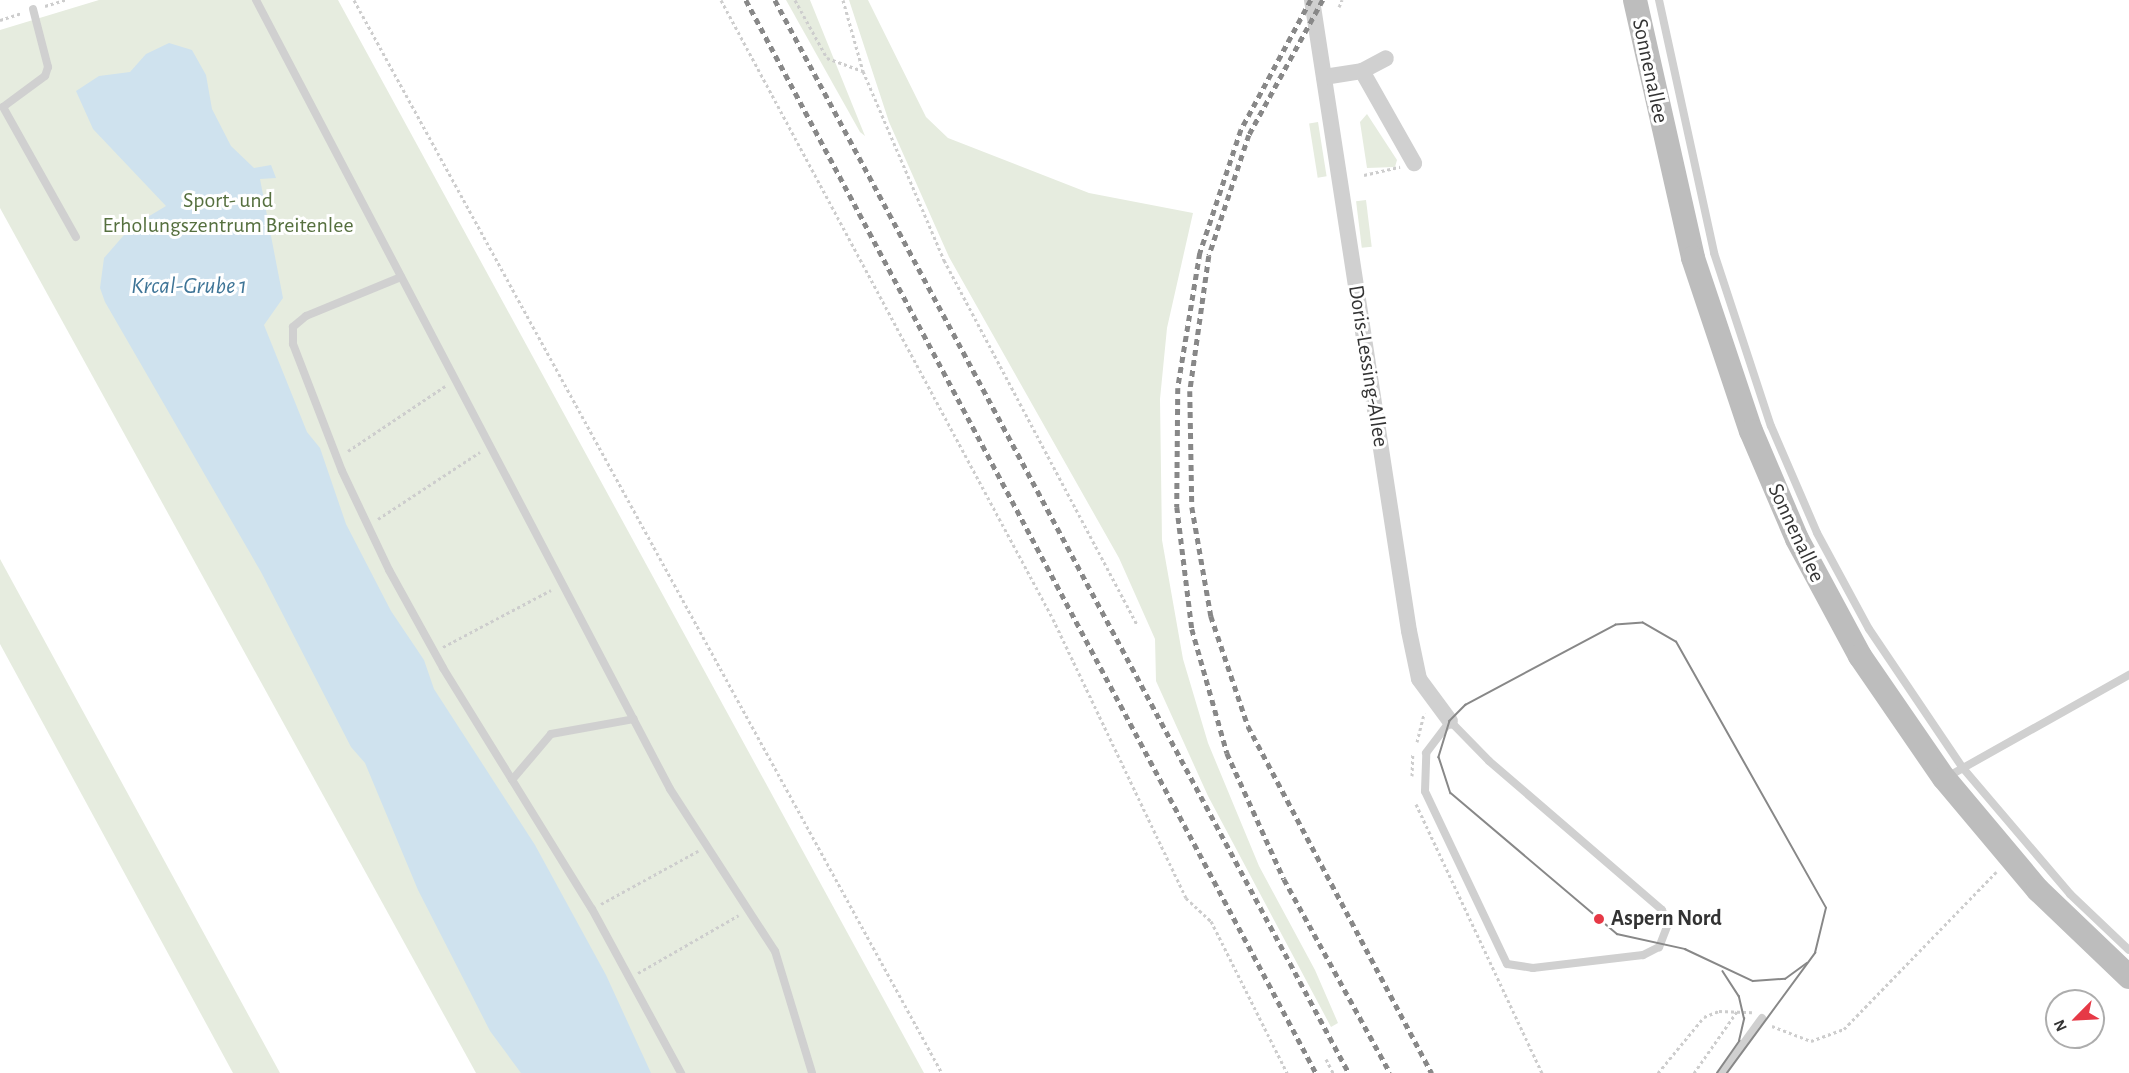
<!DOCTYPE html>
<style>
body{margin:0}
#map{position:relative;width:2129px;height:1073px;overflow:hidden;background:#fff;font-family:"Alegreya Sans",sans-serif}
div>[style]{position:absolute}
[style*='--x']{left:calc(var(--x)*1px);top:calc(var(--y)*1px);width:calc(var(--w)*1px);rotate:calc(var(--a)*1deg)}
.green>*{inset:0;background:#e6ecdf;transform-origin:0 0}
.water>*{inset:0;background:#cfe2ee}
.path>*{height:3px;margin-top:-1.5px;transform-origin:0;background:repeating-linear-gradient(90deg,#cdcdcd 0 3px,transparent 0 6px)}
.lane>*{height:8px;margin:-4px;padding:0 4px;transform-origin:4px;border-radius:4px;background:#d0d0d0}
.street>*{height:16px;margin:-8px;padding:0 8px;transform-origin:8px;border-radius:8px;background:#d0d0d0}
.secondary>*{height:24px;margin:-12px;padding:0 12px;transform-origin:12px;border-radius:12px;background:#bdbdbd}
.tram>*{height:1.5px;margin:-0.75px;padding:0 0.75px;transform-origin:0.75px;border-radius:0.75px;background:#888}
.rail>*{height:4.5px;margin-top:-2.25px;transform-origin:0;background:repeating-linear-gradient(90deg,#888 0 6px,transparent 0 10.5px)}
.dots>*{width:16px;height:16px;translate:-50% -50%;box-sizing:border-box;border:3px solid #fff;border-radius:50%}
span{translate:-50% -50%;white-space:nowrap;text-align:center;line-height:1.15;-webkit-text-stroke:6px #fff;paint-order:stroke}
.street-label{font-size:22px;color:#333}
.park-label{font-size:22px;color:#56703f}
.poi-label{font-size:22px;color:#333;font-weight:700}
.left{translate:0 -50%;text-align:left}
.water-label{font-size:24px;color:#3f7597;font-style:italic}
.north{position:absolute;left:2045px;top:989px;width:60px;height:60px;box-sizing:border-box;background:#fff;border:2px solid #adadad;border-radius:50%;rotate:246deg;font-size:16px;font-weight:700;line-height:24px;text-align:center;color:#333}
.north::after{content:'';display:block;margin:auto;width:21px;height:27px;background:#e63946;clip-path:polygon(50% 0,100% 100%,50% 72%,0 100%)}
</style>
<div id="map">
<div class="green">
<i style="clip-path:polygon(99px 0,338px 0,924px 1073px,476px 1073px,0 208px,0 30px)"></i>
<i style="clip-path:polygon(786px 0,810px 0,865px 136px,860px 132px)"></i>
<i style="clip-path:polygon(849px 0,868px 0,926px 117px,948px 138px,1089px 193px,1193px 213px,1167px 328px,1160px 399px,1162px 540px,1183px 659px,1208px 743px,1259px 866px,1315px 970px,1338px 1023px,1331px 1027px,1208px 796px,1156px 681px,1155px 639px,1119px 558px,949px 257px,889px 122px)"></i>
<i style="clip-path:polygon(1367px 114px,1397px 160px,1395px 167px,1367px 168px,1360px 122px)"></i>
<i style="left:1318px;top:122px;width:55px;height:9px;rotate:81deg"></i>
<i style="left:1366px;top:200px;width:47px;height:10px;rotate:83deg"></i>
<i style="clip-path:polygon(0 559px,280px 1073px,233px 1073px,0 644px)"></i>
</div>
<div class="water">
<i style="clip-path:polygon(169px 43px,192px 50px,206px 75px,212px 109px,231px 146px,254px 168px,271px 165px,276px 178px,260px 179px,283px 298px,264px 325px,307px 432px,320px 448px,346px 524px,391px 611px,424px 660px,434px 689px,535px 845px,606px 975px,651px 1073px,521px 1073px,490px 1031px,418px 890px,365px 763px,351px 747px,261px 572px,105px 302px,100px 288px,104px 258px,131px 227px,166px 206px,93px 129px,76px 91px,99px 76px,130px 72px,146px 54px)"></i>
</div>
<div class="path">
<i style="--x:354;--y:0;--w:1224;--a:61.28"></i>
<i style="--x:721;--y:0;--w:702;--a:61.79"></i>
<i style="--x:1053;--y:619;--w:309;--a:64.5"></i>
<i style="--x:1186;--y:898;--w:34;--a:43"></i>
<i style="--x:1211;--y:921;--w:170;--a:63.4"></i>
<i style="--x:795;--y:0;--w:66;--a:61.1"></i>
<i style="--x:827;--y:58;--w:38;--a:20"></i>
<i style="--x:843;--y:0;--w:74;--a:74.3"></i>
<i style="--x:863;--y:71;--w:206;--a:66.8"></i>
<i style="--x:944;--y:260;--w:413;--a:62.1"></i>
<i style="--x:45;--y:6;--w:21;--a:-17"></i>
<i style="--x:1339;--y:7;--w:8;--a:-67"></i>
<i style="--x:0;--y:20;--w:22;--a:-18"></i>
<i style="--x:1364;--y:175;--w:37;--a:-13"></i>
<i style="--x:348;--y:451;--w:117;--a:-33.8"></i>
<i style="--x:378;--y:519;--w:122;--a:-33.3"></i>
<i style="--x:443;--y:647;--w:122;--a:-27.8"></i>
<i style="--x:1417;--y:742;--w:30;--a:-76"></i>
<i style="--x:1412;--y:776;--w:23;--a:-88"></i>
<i style="--x:1416;--y:804;--w:297;--a:64.9"></i>
<i style="--x:601;--y:904;--w:111;--a:-28.7"></i>
<i style="--x:638;--y:973;--w:116;--a:-29.9"></i>
<i style="--x:1772;--y:1026;--w:42;--a:21"></i>
<i style="--x:1811;--y:1041;--w:35;--a:-20"></i>
<i style="--x:1844;--y:1029;--w:219;--a:-45.9"></i>
<i style="--x:1326;--y:1059;--w:16;--a:63"></i>
<i style="--x:1658;--y:1073;--w:72;--a:-50.6"></i>
<i style="--x:1704;--y:1017;--w:16;--a:-22"></i>
<i style="--x:1719;--y:1011;--w:33;--a:2"></i>
<i style="--x:1694;--y:1073;--w:77;--a:-55.1"></i>
</div>
<div class="lane">
<i style="--x:256;--y:0;--w:891;--a:62.31"></i>
<i style="--x:670;--y:789;--w:193;--a:57.1"></i>
<i style="--x:775;--y:951;--w:127;--a:73.1"></i>
<i style="--x:1659;--y:0;--w:259;--a:77.7"></i>
<i style="--x:1714;--y:253;--w:182;--a:71.8"></i>
<i style="--x:1771;--y:426;--w:116;--a:66.7"></i>
<i style="--x:1817;--y:533;--w:109;--a:61.6"></i>
<i style="--x:1869;--y:629;--w:166;--a:56"></i>
<i style="--x:1962;--y:767;--w:167;--a:49.6"></i>
<i style="--x:2070;--y:894;--w:81;--a:43.5"></i>
<i style="--x:33;--y:9;--w:60;--a:75.5"></i>
<i style="--x:48;--y:67;--w:9;--a:108"></i>
<i style="--x:45;--y:76;--w:52;--a:143.6"></i>
<i style="--x:3;--y:107;--w:149;--a:60.7"></i>
<i style="--x:401;--y:277;--w:103;--a:157.7"></i>
<i style="--x:306;--y:316;--w:17;--a:140"></i>
<i style="--x:293;--y:327;--w:17;--a:90"></i>
<i style="--x:293;--y:344;--w:136;--a:68.9"></i>
<i style="--x:342;--y:471;--w:110;--a:64.6"></i>
<i style="--x:389;--y:570;--w:112;--a:61.1"></i>
<i style="--x:443;--y:668;--w:283;--a:58.3"></i>
<i style="--x:592;--y:909;--w:187;--a:61.5"></i>
<i style="--x:1450;--y:721;--w:56;--a:45.7"></i>
<i style="--x:1489;--y:761;--w:228;--a:40.7"></i>
<i style="--x:1662;--y:910;--w:15;--a:67"></i>
<i style="--x:1668;--y:924;--w:25;--a:111"></i>
<i style="--x:1659;--y:947;--w:18;--a:153"></i>
<i style="--x:1643;--y:955;--w:111;--a:173.3"></i>
<i style="--x:1533;--y:968;--w:26;--a:-171"></i>
<i style="--x:1507;--y:964;--w:191;--a:-115.4"></i>
<i style="--x:1425;--y:791;--w:38;--a:-88"></i>
<i style="--x:1426;--y:753;--w:40;--a:-53"></i>
<i style="--x:1947;--y:777;--w:209;--a:-29.3"></i>
<i style="--x:512;--y:780;--w:60;--a:-49.7"></i>
<i style="--x:551;--y:734;--w:84;--a:-10.2"></i>
<i style="--x:1722;--y:1073;--w:68;--a:-54"></i>
</div>
<div class="street">
<i style="--x:1312;--y:0;--w:638;--a:81.26"></i>
<i style="--x:1409;--y:631;--w:49;--a:78.2"></i>
<i style="--x:1419;--y:679;--w:52;--a:53.6"></i>
<i style="--x:1362;--y:71;--w:106;--a:60.5"></i>
<i style="--x:1324;--y:77;--w:38;--a:-9"></i>
<i style="--x:1362;--y:71;--w:27;--a:-28"></i>
</div>
<div class="secondary">
<i style="--x:1635;--y:0;--w:264;--a:77.3"></i>
<i style="--x:1693;--y:258;--w:182;--a:71.5"></i>
<i style="--x:1751;--y:431;--w:117;--a:66.9"></i>
<i style="--x:1797;--y:539;--w:133;--a:61.7"></i>
<i style="--x:1860;--y:656;--w:148;--a:55.5"></i>
<i style="--x:1944;--y:778;--w:146;--a:50"></i>
<i style="--x:2038;--y:890;--w:126;--a:43.7"></i>
</div>
<div class="tram">
<i style="--x:1717;--y:1073;--w:39;--a:-55"></i>
<i style="--x:1739;--y:1041;--w:23;--a:-77"></i>
<i style="--x:1744;--y:1019;--w:23;--a:-103"></i>
<i style="--x:1739;--y:997;--w:30;--a:-123"></i>
<i style="--x:1727;--y:1073;--w:149;--a:-53.7"></i>
<i style="--x:1815;--y:953;--w:46;--a:-76.3"></i>
<i style="--x:1826;--y:908;--w:305;--a:-119.4"></i>
<i style="--x:1676;--y:642;--w:38;--a:-150"></i>
<i style="--x:1643;--y:623;--w:27;--a:176"></i>
<i style="--x:1616;--y:625;--w:170;--a:151.9"></i>
<i style="--x:1466;--y:705;--w:23;--a:135"></i>
<i style="--x:1450;--y:721;--w:38;--a:107"></i>
<i style="--x:1439;--y:757;--w:38;--a:72"></i>
<i style="--x:1451;--y:793;--w:218;--a:40.3"></i>
<i style="--x:1617;--y:934;--w:70;--a:12.4"></i>
<i style="--x:1685;--y:949;--w:75;--a:25.2"></i>
<i style="--x:1753;--y:981;--w:32;--a:-4"></i>
<i style="--x:1785;--y:979;--w:27;--a:-36"></i>
</div>
<div class="rail">
<i style="--x:746;--y:0;--w:1215;--a:62.02"></i>
<i style="--x:775;--y:0;--w:1217;--a:61.86"></i>
<i style="--x:1311;--y:0;--w:148;--a:118.3"></i>
<i style="--x:1241;--y:130;--w:130;--a:108.4"></i>
<i style="--x:1200;--y:253;--w:137;--a:99.3"></i>
<i style="--x:1178;--y:388;--w:119;--a:90.5"></i>
<i style="--x:1177;--y:507;--w:123;--a:83"></i>
<i style="--x:1192;--y:629;--w:129;--a:74.2"></i>
<i style="--x:1227;--y:753;--w:138;--a:65.7"></i>
<i style="--x:1284;--y:879;--w:221;--a:61.3"></i>
<i style="--x:1323;--y:0;--w:154;--a:118.7"></i>
<i style="--x:1249;--y:135;--w:127;--a:108.3"></i>
<i style="--x:1209;--y:256;--w:136;--a:98"></i>
<i style="--x:1190;--y:391;--w:116;--a:89"></i>
<i style="--x:1192;--y:507;--w:111;--a:80.1"></i>
<i style="--x:1211;--y:616;--w:116;--a:71.4"></i>
<i style="--x:1248;--y:726;--w:393;--a:62.1"></i>
</div>
<div class="dots">
<i style="left:1599px;top:919px;background:#e63946"></i>
</div>
<div class="street-label">
<span style="left:1650px;top:71px;rotate:78deg">Sonnenallee</span>
<span style="left:1368px;top:366px;rotate:81deg">Doris-Lessing-Allee</span>
<span style="left:1796px;top:533px;rotate:65deg">Sonnenallee</span>
</div>
<div class="park-label">
<span style="left:228px;top:213px">Sport- und<br>Erholungszentrum Breitenlee</span>
</div>
<div class="poi-label">
<span class="left" style="left:1611px;top:919px">Aspern Nord</span>
</div>
<div class="water-label">
<span style="left:189px;top:287px">Krcal-Grube 1</span>
</div>
<div class="north">N</div>
</div>
